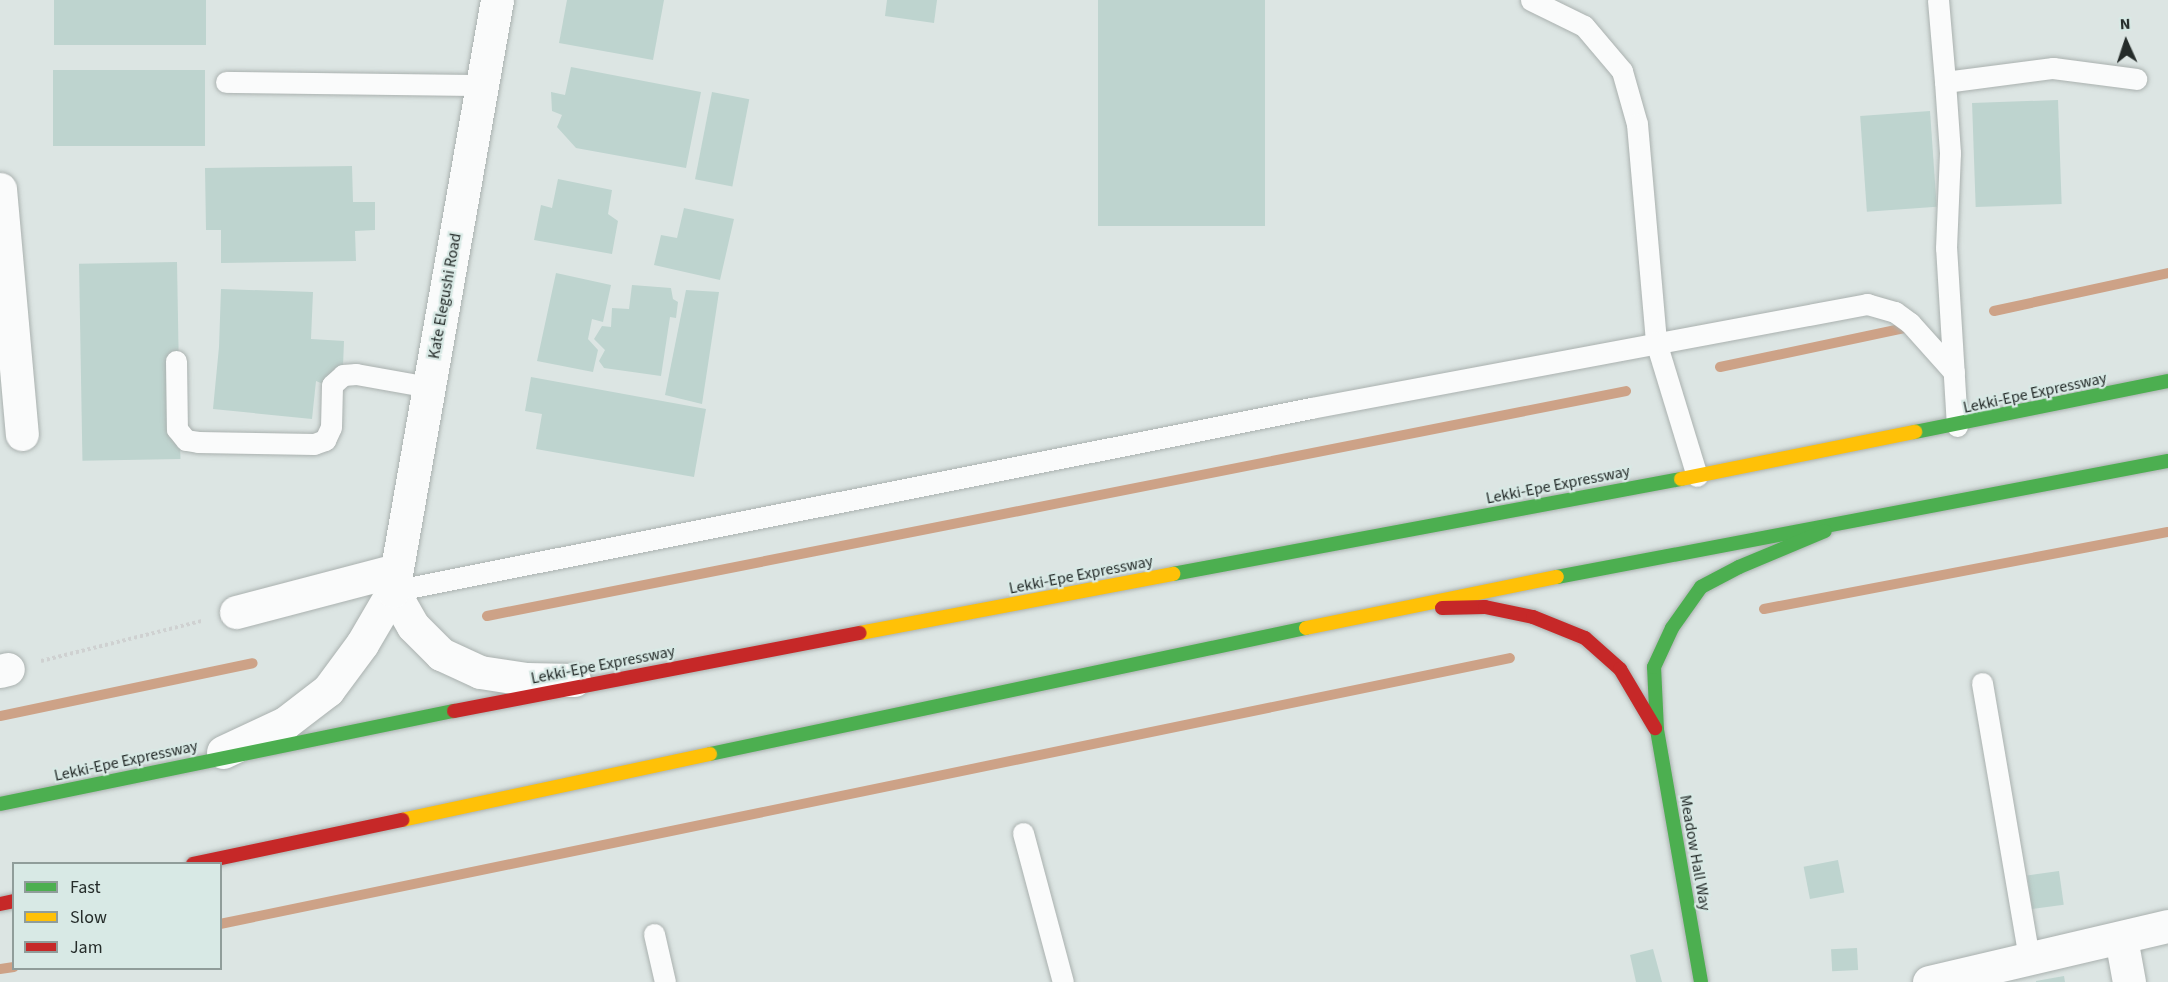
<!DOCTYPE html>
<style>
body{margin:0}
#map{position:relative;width:2168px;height:982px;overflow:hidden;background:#dce5e3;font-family:"Source Sans 3",sans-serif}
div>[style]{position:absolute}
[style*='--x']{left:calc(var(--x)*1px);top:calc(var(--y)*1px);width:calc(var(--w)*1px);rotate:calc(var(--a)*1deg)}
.stream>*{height:10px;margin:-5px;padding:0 5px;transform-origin:5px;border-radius:5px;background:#cda287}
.building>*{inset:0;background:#bed4cf;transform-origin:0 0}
.path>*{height:4px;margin-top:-2px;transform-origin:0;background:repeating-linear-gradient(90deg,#cfd1d1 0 3px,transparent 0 6px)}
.roads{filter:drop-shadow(0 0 2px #aab1af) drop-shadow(0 0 2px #aab1af)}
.lane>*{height:21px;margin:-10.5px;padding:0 10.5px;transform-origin:10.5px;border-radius:10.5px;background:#fafbfb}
.street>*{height:33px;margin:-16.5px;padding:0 16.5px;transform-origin:16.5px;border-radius:16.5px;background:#fafbfb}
.fast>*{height:14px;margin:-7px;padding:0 7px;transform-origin:7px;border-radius:7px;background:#4caf50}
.slow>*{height:14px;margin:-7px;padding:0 7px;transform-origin:7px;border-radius:7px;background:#ffc107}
.jam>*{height:14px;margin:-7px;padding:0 7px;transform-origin:7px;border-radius:7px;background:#c62828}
span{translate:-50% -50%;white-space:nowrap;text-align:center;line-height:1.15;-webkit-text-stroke:4.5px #d8e9e5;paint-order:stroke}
.street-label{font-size:16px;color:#252c2a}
.legend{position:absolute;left:12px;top:862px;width:210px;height:108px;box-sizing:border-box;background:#d8e9e5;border:2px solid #909d9a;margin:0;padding:8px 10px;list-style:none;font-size:18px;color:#252c2a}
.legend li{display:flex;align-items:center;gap:12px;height:30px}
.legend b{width:30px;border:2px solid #909d9a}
.north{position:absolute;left:2096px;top:12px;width:60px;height:60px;-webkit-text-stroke:4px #d8e9e5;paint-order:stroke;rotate:357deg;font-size:16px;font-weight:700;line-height:24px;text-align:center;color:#252c2a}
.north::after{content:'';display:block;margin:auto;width:21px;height:27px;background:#252c2a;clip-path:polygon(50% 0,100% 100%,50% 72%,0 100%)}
</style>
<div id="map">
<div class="stream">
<i style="--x:1994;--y:311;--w:178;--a:-12.3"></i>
<i style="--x:1720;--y:367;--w:193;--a:-11.9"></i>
<i style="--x:1764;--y:609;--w:411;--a:-10.8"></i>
<i style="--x:487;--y:616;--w:1161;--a:-11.17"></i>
<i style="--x:0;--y:716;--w:258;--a:-11.8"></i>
<i style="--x:220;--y:924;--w:1317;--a:-11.65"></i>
<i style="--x:0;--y:969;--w:14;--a:-8"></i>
</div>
<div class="building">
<i style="left:54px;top:0;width:152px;height:45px"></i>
<i style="clip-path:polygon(567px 0,664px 0,653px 60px,559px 43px)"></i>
<i style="clip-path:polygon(887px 0,937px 0,934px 23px,885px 16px)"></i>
<i style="left:1098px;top:0;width:167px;height:226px"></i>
<i style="clip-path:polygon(571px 67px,701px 92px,686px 168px,576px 148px,557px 127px,562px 115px,552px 111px,551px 92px,565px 95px)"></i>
<i style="left:53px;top:70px;width:152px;height:76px"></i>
<i style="left:712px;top:92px;width:38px;height:89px;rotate:11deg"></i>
<i style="left:2058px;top:100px;width:104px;height:86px;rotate:88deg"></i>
<i style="left:1930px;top:111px;width:96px;height:70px;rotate:86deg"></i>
<i style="clip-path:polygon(352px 166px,353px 202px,375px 202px,375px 230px,355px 231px,356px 261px,221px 263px,221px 230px,206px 230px,205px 168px)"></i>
<i style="clip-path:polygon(558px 179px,612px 190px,608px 214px,618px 221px,612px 254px,534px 240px,541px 205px,552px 208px)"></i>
<i style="clip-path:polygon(684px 208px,734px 219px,720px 280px,654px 265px,661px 235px,677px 238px)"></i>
<i style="left:177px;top:262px;width:197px;height:98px;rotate:89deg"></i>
<i style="clip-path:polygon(556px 273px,611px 285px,603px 322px,592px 319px,588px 339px,598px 350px,593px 372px,537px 361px)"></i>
<i style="clip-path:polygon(632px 285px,671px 288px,673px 299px,678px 302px,676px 318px,670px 317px,661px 376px,604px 368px,599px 361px,605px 350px,594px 339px,602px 326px,611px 327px,612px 308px,629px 309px)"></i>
<i style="clip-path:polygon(221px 289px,313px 292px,311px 339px,344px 341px,342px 392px,316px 381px,312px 419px,213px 409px,219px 347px)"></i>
<i style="clip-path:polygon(686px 290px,719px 292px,702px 404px,665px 395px)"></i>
<i style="clip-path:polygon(531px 377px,706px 409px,694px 477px,536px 449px,542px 414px,525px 411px)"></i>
<i style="left:1838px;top:860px;width:33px;height:35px;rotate:79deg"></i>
<i style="left:2059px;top:871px;width:34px;height:32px;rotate:82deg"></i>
<i style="left:1857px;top:948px;width:22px;height:26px;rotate:87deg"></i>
<i style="clip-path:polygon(1653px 949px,1662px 982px,1636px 982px,1630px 955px)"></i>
<i style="clip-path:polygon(2064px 976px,2065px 982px,2036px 982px,2036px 981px)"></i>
</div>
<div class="path">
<i style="--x:41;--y:661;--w:166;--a:-14"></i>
</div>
<div class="roads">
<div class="lane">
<i style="--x:1531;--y:0;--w:59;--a:26.1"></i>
<i style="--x:1584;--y:26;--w:59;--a:49.8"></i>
<i style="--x:1622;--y:71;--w:55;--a:74.2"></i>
<i style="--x:1637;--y:124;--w:219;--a:85"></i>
<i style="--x:1656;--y:342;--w:140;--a:73"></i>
<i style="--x:1938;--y:0;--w:82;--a:85.1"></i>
<i style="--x:226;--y:82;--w:256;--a:0.7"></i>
<i style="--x:176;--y:361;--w:68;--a:89.2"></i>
<i style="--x:177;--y:429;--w:14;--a:51"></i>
<i style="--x:186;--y:440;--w:12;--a:9"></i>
<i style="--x:198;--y:442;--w:116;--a:1"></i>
<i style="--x:314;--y:444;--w:12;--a:-20"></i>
<i style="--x:325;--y:440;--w:14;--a:-65"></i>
<i style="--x:331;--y:427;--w:42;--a:-88.6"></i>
<i style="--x:332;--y:385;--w:15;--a:-42"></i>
<i style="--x:343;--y:375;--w:13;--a:-4"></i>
<i style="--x:356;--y:374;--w:74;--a:10.1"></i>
<i style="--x:1957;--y:426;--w:178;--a:-93.5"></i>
<i style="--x:1946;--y:248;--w:95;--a:-87.6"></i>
<i style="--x:1950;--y:153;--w:71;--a:-94"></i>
<i style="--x:1945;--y:82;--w:109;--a:-7.4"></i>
<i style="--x:2053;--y:68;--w:84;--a:7.5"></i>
<i style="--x:393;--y:591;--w:936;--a:-11.27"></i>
<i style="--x:1311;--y:408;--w:566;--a:-10.59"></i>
<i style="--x:1867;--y:304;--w:29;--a:16"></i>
<i style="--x:1895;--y:312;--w:19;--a:36"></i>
<i style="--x:1910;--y:323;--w:66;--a:48.1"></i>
<i style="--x:1982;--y:683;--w:280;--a:80.3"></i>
<i style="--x:1023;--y:833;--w:154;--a:75"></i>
<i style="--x:654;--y:934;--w:49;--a:77.1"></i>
</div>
<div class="street">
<i style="--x:0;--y:189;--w:246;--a:84.9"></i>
<i style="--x:393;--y:591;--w:40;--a:60.3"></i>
<i style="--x:413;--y:626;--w:40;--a:45"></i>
<i style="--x:441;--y:654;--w:43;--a:24.8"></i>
<i style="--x:480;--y:672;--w:47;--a:8.7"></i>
<i style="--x:526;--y:679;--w:48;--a:1.2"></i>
<i style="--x:236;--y:612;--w:165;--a:-14.7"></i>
<i style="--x:0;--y:671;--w:8;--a:-14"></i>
<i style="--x:223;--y:752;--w:68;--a:-25.1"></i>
<i style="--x:285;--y:723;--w:54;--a:-37.5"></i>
<i style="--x:328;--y:690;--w:57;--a:-53.5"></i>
<i style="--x:362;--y:644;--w:61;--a:-59.7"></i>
<i style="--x:393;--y:591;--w:600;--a:-80.02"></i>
<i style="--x:2121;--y:938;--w:45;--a:79.7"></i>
<i style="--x:1929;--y:982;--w:245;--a:-13.2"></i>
</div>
<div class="fast">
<i style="--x:1915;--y:432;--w:258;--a:-11.4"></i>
<i style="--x:1173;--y:574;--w:517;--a:-10.59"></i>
<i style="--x:1557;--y:577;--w:622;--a:-10.75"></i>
<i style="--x:710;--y:754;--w:609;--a:-11.94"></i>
<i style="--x:0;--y:804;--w:463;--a:-11.6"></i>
<i style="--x:1701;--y:982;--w:256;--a:-99.9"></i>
<i style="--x:1657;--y:730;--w:63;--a:-92.7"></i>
<i style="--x:1654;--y:667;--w:43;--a:-65.2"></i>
<i style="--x:1672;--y:628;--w:50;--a:-54.7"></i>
<i style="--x:1701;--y:587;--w:43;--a:-27.8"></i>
<i style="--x:1739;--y:567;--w:93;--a:-22.7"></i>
</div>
<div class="slow">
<i style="--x:1681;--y:479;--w:239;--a:-11.4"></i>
<i style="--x:1306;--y:628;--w:256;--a:-11.5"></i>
<i style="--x:860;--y:633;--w:319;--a:-10.7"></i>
<i style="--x:402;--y:820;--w:315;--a:-12.1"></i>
</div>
<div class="jam">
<i style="--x:1442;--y:608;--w:43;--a:-1.3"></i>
<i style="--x:1485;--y:607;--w:49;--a:11.8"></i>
<i style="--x:1533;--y:617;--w:56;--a:22"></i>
<i style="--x:1585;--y:638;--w:47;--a:41.5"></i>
<i style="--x:1620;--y:669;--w:69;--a:59.3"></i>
<i style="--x:454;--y:711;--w:413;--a:-10.9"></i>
<i style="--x:193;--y:864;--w:214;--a:-11.9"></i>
<i style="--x:0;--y:904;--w:14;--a:-12"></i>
</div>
</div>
<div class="street-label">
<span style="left:445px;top:296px;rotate:-80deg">Kate Elegushi Road</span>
<span style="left:2035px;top:393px;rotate:-12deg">Lekki-Epe Expressway</span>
<span style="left:1558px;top:485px;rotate:-11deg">Lekki-Epe Expressway</span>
<span style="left:1081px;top:575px;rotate:-11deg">Lekki-Epe Expressway</span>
<span style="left:603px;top:665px;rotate:-11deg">Lekki-Epe Expressway</span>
<span style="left:126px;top:761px;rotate:-12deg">Lekki-Epe Expressway</span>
<span style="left:1695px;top:853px;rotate:80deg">Meadow Hall Way</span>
</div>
<ul class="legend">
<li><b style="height:8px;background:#4caf50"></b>Fast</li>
<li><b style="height:8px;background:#ffc107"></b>Slow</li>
<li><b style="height:8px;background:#c62828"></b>Jam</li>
</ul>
<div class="north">N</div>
</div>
